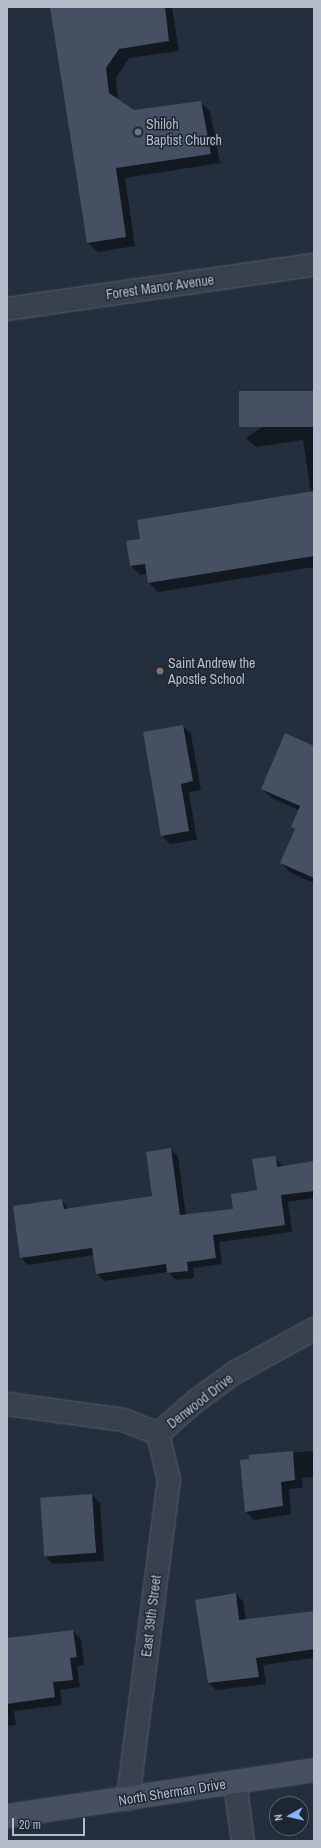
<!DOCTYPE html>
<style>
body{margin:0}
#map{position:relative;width:321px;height:1848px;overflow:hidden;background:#242f3e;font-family:"Archivo Narrow",sans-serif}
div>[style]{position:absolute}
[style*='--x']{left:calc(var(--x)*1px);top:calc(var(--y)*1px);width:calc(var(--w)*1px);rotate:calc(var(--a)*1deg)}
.shadow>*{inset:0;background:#0007}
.building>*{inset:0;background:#455162;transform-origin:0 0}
.roads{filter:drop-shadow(0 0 1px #565f6c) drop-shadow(0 0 1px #565f6c)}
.minor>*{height:22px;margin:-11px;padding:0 11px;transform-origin:11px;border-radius:11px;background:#38414e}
.tertiary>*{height:22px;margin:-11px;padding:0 11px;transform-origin:11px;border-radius:11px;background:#38414e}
.secondary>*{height:22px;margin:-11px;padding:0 11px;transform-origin:11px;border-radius:11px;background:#465061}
.dots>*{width:11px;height:11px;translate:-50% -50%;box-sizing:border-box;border:2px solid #1d2633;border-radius:50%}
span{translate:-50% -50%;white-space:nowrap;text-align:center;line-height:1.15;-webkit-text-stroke:3px #1d2633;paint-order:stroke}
.poi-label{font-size:14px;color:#b4bcc9}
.left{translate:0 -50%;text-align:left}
.street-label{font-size:14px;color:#b4bcc9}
.frame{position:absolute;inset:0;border:8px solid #b4bcc9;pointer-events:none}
.north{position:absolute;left:269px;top:1796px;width:40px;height:40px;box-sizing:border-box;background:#1d2633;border:1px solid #59626f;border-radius:50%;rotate:262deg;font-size:11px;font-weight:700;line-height:16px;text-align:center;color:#b4bcc9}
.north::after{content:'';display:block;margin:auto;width:14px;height:18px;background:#8ab4f8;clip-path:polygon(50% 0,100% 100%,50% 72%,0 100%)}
.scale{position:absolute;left:12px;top:1818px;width:73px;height:18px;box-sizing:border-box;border:2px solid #b4bcc9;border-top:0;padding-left:5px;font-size:12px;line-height:14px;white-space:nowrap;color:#b4bcc9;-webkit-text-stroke:3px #1d2633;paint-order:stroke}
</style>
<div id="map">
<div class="shadow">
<i style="clip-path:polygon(51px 7px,172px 7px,179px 51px,129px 58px,116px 78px,118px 100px,134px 111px,200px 102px,210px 111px,220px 163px,125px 178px,135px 246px,98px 252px,88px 243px)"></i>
<i style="clip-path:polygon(314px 392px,314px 567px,158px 592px,149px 583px,147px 574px,140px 575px,131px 566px,142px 540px,311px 493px,303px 440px,256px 447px,246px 438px)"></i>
<i style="clip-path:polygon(183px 726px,191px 734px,201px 790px,189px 792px,197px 840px,170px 844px,162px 836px)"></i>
<i style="clip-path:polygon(314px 747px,314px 883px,291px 873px,281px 863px,295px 831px,292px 827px,299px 810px,272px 798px,262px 789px)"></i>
<i style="clip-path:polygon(170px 1149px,178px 1156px,186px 1216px,234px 1210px,258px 1191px,275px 1157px,283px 1167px,314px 1162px,314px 1198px,288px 1202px,292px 1232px,219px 1242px,222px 1264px,193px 1268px,194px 1278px,176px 1280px,168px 1272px,104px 1281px,97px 1274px,94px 1255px,28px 1265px,21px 1258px,62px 1200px,69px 1210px,153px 1197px)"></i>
<i style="clip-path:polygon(314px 1451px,314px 1477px,302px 1478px,303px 1488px,289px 1489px,291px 1514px,254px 1520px,246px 1512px,242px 1461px,250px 1460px,250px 1456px)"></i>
<i style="clip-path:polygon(92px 1495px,100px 1503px,104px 1561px,53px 1564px,45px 1556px)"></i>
<i style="clip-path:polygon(236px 1594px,243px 1601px,246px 1620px,314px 1611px,314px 1658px,263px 1665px,266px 1684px,216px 1690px,209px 1683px,196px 1601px)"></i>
<i style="clip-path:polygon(73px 1631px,81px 1639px,84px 1665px,77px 1666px,80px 1687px,60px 1690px,62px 1705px,14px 1711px,16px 1725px,7px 1726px,7px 1667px)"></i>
</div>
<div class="building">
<i style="clip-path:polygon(50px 7px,165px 7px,169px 41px,119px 49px,106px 68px,109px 93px,134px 110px,201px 101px,211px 154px,116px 168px,126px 237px,87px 243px)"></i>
<i style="left:314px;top:391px;width:36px;height:75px;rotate:90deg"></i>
<i style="clip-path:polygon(314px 491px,314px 556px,148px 583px,145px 564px,130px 566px,126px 541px,140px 539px,137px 520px)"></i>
<i style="clip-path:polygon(183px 725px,193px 781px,181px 784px,189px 831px,161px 836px,143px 732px)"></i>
<i style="clip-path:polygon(285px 733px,314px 746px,314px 878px,280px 863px,295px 829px,291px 827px,300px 806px,261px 789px)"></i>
<i style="clip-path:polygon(171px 1148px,180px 1215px,233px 1209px,231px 1194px,257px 1190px,252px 1159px,276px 1156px,277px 1167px,314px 1161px,314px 1191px,281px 1195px,285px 1225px,213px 1235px,216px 1258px,187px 1262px,188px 1271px,167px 1273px,166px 1264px,96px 1274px,92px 1248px,20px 1258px,13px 1206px,62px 1199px,64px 1209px,152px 1196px,146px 1152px)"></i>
<i style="clip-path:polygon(293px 1451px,295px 1480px,281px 1482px,283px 1506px,245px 1512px,240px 1460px,249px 1459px,249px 1455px)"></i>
<i style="left:92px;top:1494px;width:59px;height:52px;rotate:86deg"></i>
<i style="clip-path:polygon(236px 1593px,239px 1620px,314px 1611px,314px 1649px,256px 1658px,259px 1677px,208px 1683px,195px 1600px)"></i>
<i style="clip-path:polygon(73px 1630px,77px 1657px,70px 1658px,73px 1680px,53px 1682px,55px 1697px,7px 1704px,7px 1638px)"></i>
</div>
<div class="roads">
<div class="minor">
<i style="--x:7;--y:1404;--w:118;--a:7.8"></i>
<i style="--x:124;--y:1420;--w:37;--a:22"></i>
<i style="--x:158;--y:1434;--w:52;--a:-41.1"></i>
<i style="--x:197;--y:1400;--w:46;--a:-36.1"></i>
<i style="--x:234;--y:1373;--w:91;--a:-28.8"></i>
<i style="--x:235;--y:1782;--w:60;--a:82.3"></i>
<i style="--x:128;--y:1799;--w:322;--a:-82.7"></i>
<i style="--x:169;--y:1480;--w:47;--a:-103.4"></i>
</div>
<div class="tertiary">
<i style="--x:7;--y:309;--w:310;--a:-8.2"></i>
</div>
<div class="secondary">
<i style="--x:7;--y:1816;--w:310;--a:-8.5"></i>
</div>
</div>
<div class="dots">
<i style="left:138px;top:132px;background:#6b7280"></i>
<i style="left:160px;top:671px;background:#8d6e63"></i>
</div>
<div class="poi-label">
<span class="left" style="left:146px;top:132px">Shiloh<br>Baptist Church</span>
<span class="left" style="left:168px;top:671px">Saint Andrew the<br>Apostle School</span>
</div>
<div class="street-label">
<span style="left:160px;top:287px;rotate:-8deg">Forest Manor Avenue</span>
<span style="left:200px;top:1401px;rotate:-38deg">Denwood Drive</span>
<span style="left:151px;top:1616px;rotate:-83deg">East 39th Street</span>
<span style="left:172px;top:1792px;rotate:-9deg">North Sherman Drive</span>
</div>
<div class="frame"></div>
<div class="north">N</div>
<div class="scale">20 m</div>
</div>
